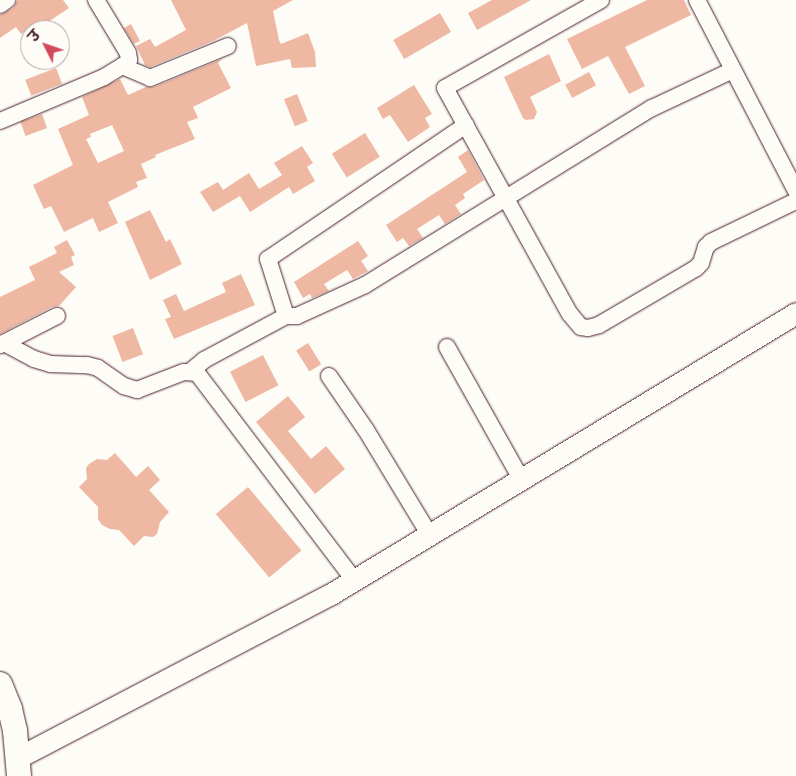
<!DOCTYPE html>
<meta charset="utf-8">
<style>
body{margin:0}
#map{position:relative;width:796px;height:776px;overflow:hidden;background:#fdfcf7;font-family:"Shantell Sans","Playpen Sans Deva",sans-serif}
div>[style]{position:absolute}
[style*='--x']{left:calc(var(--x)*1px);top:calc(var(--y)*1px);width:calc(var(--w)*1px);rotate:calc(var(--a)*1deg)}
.building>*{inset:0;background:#eeb8a2;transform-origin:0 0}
.roads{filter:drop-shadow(0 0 1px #4a1f2b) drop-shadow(0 0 1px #4a1f2b)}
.minor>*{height:16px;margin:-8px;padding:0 8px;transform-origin:8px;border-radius:8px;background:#fdfcf7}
.tertiary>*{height:21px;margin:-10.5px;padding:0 10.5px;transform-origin:10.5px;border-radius:10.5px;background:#fdfcf7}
.secondary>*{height:24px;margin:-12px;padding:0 12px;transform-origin:12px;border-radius:12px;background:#fdfcf7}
span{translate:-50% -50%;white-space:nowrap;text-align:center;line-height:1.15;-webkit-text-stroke:4px #fdfcf7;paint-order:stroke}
.north{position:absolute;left:20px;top:20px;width:50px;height:50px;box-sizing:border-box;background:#fdfcf7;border:1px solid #b5a4a5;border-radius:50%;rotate:311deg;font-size:14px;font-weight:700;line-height:20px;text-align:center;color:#4a1f2b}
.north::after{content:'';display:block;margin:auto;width:18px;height:22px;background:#d1495b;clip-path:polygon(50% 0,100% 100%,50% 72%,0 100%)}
</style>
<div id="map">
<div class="building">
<i style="clip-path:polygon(18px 0,63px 0,69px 8px,45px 24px,42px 21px,21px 34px,16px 27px,0 38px,0 15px,13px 8px)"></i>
<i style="clip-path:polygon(171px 0,293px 0,273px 11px,279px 40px,281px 44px,308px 33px,315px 52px,316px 67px,292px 68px,290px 59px,256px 66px,247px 23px,213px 41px,150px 67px,145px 65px,136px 46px,150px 39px,155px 47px,186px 30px)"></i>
<i style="clip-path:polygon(492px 0,531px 0,477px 30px,468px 13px)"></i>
<i style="clip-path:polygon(647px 0,684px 0,691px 15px,625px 47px,645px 86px,629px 94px,608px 56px,582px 69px,567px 39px)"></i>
<i style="left:440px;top:13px;width:22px;height:54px;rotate:60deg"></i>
<i style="clip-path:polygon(131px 24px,140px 41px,134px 44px,124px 28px)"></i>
<i style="clip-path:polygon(549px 54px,561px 81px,530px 97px,537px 112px,534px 119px,526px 120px,523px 118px,504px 77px)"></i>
<i style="clip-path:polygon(evenodd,222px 59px,218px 63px,231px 88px,193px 107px,198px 118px,187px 122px,195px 139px,155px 155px,156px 157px,141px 164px,147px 178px,136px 182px,138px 187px,108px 202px,118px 223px,99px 232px,93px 218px,64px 232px,51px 206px,44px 209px,33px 185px,73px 165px,58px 129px,89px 115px,82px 97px,120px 79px,128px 95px,146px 87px,154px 87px,222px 59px,112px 125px,124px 151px,98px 163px,86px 139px,91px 137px,90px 134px,112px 125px)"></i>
<i style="left:56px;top:68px;width:17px;height:33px;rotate:69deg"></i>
<i style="left:589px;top:72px;width:15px;height:27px;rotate:62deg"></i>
<i style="clip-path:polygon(414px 85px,432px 114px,425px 118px,430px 127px,408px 142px,390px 115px,383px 119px,377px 108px)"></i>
<i style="left:297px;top:94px;width:29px;height:14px;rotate:68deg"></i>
<i style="left:42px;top:114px;width:15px;height:23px;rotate:70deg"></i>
<i style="left:365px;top:133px;width:28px;height:39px;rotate:58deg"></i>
<i style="clip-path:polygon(302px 146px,313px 163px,307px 167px,315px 181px,293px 194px,289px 187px,250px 212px,240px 196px,213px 212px,200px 192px,218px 182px,223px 190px,249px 173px,259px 189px,282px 175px,274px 163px)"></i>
<i style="clip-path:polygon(468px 150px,484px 180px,463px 194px,465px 198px,455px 205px,461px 214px,445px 224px,439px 215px,417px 229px,423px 238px,409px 246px,403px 238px,397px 242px,386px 225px,467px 172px,458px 157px)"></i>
<i style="clip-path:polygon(150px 210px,166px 242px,170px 239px,182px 264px,150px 280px,125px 222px)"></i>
<i style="clip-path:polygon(67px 240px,75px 255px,71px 257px,74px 265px,59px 272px,76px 287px,59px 306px,52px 307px,0 334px,0 297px,35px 280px,29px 267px,57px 253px,54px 247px)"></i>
<i style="clip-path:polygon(358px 241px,368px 256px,361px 261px,368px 271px,353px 279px,347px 270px,324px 284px,329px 291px,312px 298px,310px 294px,303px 298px,294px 282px)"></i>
<i style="clip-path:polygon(241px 274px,255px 305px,174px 339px,165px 319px,171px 317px,163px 300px,176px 294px,184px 311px,226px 292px,222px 283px)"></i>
<i style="left:133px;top:328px;width:28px;height:22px;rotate:69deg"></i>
<i style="left:308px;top:343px;width:25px;height:14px;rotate:58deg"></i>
<i style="left:263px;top:355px;width:34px;height:37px;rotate:63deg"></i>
<i style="clip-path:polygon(288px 396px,305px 417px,288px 431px,311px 459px,326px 446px,345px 469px,315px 494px,256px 422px)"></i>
<i style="clip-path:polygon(115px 453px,136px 477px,148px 466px,160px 480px,149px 490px,169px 512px,160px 522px,157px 534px,153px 537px,144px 536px,134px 546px,119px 530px,110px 529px,102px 525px,98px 519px,98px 507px,79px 487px,87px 479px,86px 468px,89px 464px,97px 459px,107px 460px)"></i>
<i style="left:248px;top:487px;width:83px;height:42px;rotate:50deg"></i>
</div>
<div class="roads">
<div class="minor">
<i style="--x:601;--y:0;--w:179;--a:150.6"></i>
<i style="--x:445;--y:88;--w:258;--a:61.1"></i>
<i style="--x:570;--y:314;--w:17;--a:50"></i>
<i style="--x:581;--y:327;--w:7;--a:8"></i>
<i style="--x:588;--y:328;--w:11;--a:-15"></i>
<i style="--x:599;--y:325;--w:113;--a:-30.4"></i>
<i style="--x:696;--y:268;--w:7;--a:-45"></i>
<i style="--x:701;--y:263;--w:17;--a:-73"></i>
<i style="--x:706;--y:247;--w:7;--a:-45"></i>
<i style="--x:711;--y:242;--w:94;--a:-25.8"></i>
<i style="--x:697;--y:0;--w:215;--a:62.6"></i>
<i style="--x:0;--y:5;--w:9;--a:-36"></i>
<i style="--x:122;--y:66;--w:30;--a:23"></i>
<i style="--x:150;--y:78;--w:84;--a:-22.3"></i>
<i style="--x:0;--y:121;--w:113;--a:-22.9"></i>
<i style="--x:104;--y:77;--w:27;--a:-31"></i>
<i style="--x:127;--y:63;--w:4;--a:-56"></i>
<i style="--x:129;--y:60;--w:7;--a:-98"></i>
<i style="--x:128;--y:53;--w:62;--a:-121.1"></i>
<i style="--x:286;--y:316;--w:60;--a:-107.5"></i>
<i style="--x:268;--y:259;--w:239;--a:-34.1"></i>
<i style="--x:4;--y:343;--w:34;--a:28"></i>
<i style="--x:34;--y:359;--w:17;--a:17"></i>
<i style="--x:50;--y:364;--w:37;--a:2"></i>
<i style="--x:87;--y:365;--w:11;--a:15"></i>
<i style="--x:98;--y:368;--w:32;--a:35"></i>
<i style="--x:124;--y:386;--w:14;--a:17"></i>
<i style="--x:137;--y:390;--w:50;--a:-21"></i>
<i style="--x:184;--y:372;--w:13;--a:4"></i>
<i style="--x:197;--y:373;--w:260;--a:52.8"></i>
<i style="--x:0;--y:345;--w:64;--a:-27"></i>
<i style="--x:447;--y:347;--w:151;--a:60.7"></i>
<i style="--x:191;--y:371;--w:17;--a:-40"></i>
<i style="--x:204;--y:360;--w:93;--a:-28.2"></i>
<i style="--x:286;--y:316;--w:11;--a:0"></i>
<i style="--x:297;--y:316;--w:75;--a:-24.5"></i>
<i style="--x:365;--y:285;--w:337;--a:-31.7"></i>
<i style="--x:652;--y:108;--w:89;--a:-25.1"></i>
<i style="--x:329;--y:376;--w:65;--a:55.6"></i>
<i style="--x:366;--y:430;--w:122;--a:58.8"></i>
</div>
<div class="tertiary">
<i style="--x:19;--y:757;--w:352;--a:-27.6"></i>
<i style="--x:331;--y:594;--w:543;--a:-31.14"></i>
</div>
<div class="secondary">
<i style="--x:0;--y:684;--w:27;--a:68"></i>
<i style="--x:10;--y:709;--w:23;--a:77"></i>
<i style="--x:15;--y:731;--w:45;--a:84.9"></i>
</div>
</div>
<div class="north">उ</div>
</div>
